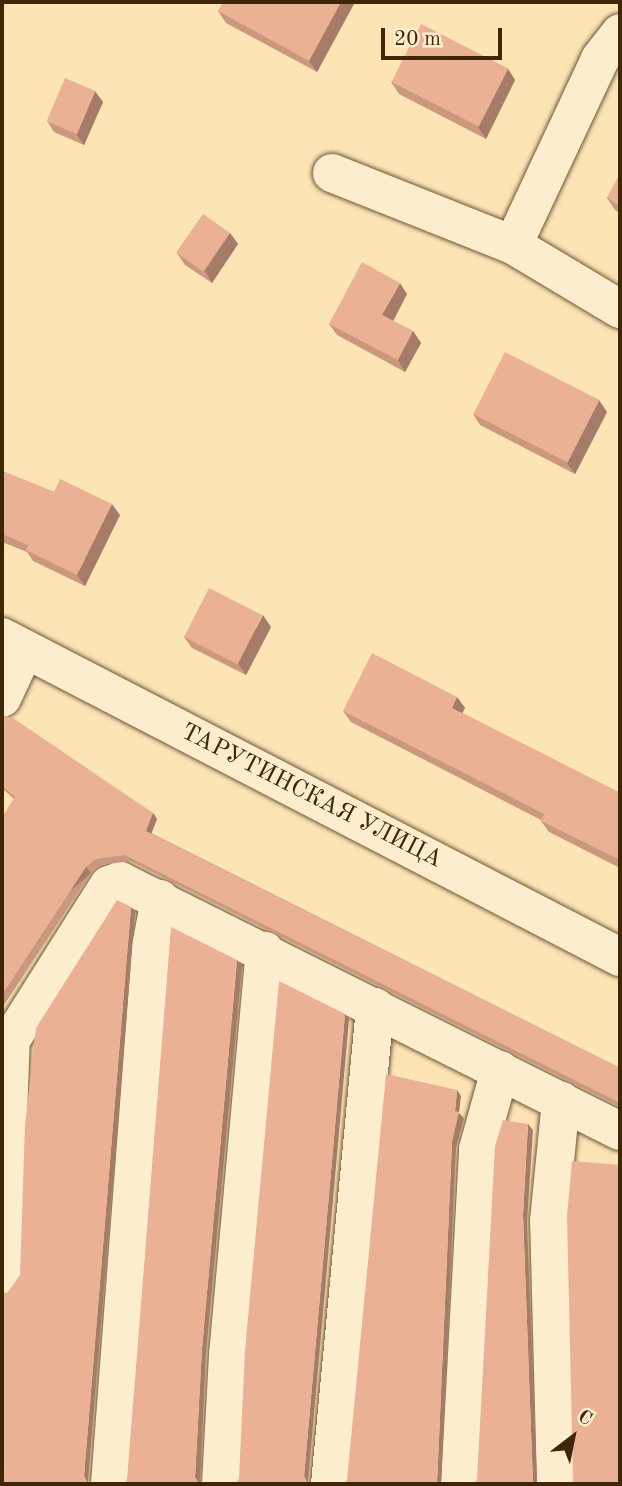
<!DOCTYPE html>
<meta charset="utf-8">
<style>
body{margin:0}
#map{position:relative;width:622px;height:1486px;overflow:hidden;background:#fce4b5;font-family:"Old Standard TT",serif}
div>[style]{position:absolute}
[style*='--x']{left:calc(var(--x)*1px);top:calc(var(--y)*1px);width:calc(var(--w)*1px);rotate:calc(var(--a)*1deg)}
.roads{filter:drop-shadow(0 0 2px #6e5632) drop-shadow(0 0 2px #6e5632)}
.minor>*{height:38px;margin:-19px;padding:0 19px;transform-origin:19px;border-radius:19px;background:#fdedcf}
.wall>*{inset:0;background:#c9987f}
.shaded-wall>*{inset:0;background:#a47c68;transform-origin:0 0}
.building>*{inset:0;background:#eab194;transform-origin:0 0}
span{translate:-50% -50%;white-space:nowrap;text-align:center;line-height:1.15;-webkit-text-stroke:5px #fdedcf;paint-order:stroke}
.street-label{font-size:24px;color:#3e2606}
.frame{position:absolute;inset:0;border:4px solid #3e2606;pointer-events:none}
.north{position:absolute;left:538px;top:1402px;width:70px;height:70px;-webkit-text-stroke:5px #fdedcf;paint-order:stroke;rotate:32deg;font-size:19px;font-weight:700;line-height:28px;text-align:center;color:#3e2606}
.north::after{content:'';display:block;margin:auto;width:24px;height:32px;background:#3e2606;clip-path:polygon(50% 0,100% 100%,50% 72%,0 100%)}
.scale{position:absolute;left:381px;top:28px;width:121px;height:32px;box-sizing:border-box;border:4px solid #3e2606;border-top:0;padding-left:9px;font-size:21px;line-height:24px;white-space:nowrap;color:#3e2606;-webkit-text-stroke:5px #fdedcf;paint-order:stroke}
</style>
<div id="map">
<div class="roads">
<div class="minor">
<i style="--x:332;--y:173;--w:195;--a:21.7"></i>
<i style="--x:513;--y:245;--w:125;--a:30.9"></i>
<i style="--x:513;--y:245;--w:205;--a:-64.9"></i>
<i style="--x:600;--y:59;--w:33;--a:-52"></i>
<i style="--x:2;--y:637;--w:696;--a:27.38"></i>
<i style="--x:2;--y:698;--w:54;--a:-64.9"></i>
<i style="--x:2;--y:1054;--w:200;--a:-57.7"></i>
<i style="--x:109;--y:885;--w:12;--a:-20"></i>
<i style="--x:120;--y:881;--w:559;--a:26.57"></i>
<i style="--x:2;--y:1280;--w:241;--a:-87.9"></i>
<i style="--x:110;--y:1484;--w:539;--a:-85.63"></i>
<i style="--x:151;--y:947;--w:49;--a:-79.4"></i>
<i style="--x:221;--y:1484;--w:129;--a:-86.9"></i>
<i style="--x:228;--y:1355;--w:406;--a:-84.8"></i>
<i style="--x:330;--y:1484;--w:479;--a:-84.6"></i>
<i style="--x:460;--y:1484;--w:335;--a:-86.9"></i>
<i style="--x:478;--y:1149;--w:82;--a:-74.4"></i>
<i style="--x:556;--y:1484;--w:263;--a:-91.5"></i>
<i style="--x:549;--y:1221;--w:121;--a:-84.3"></i>
</div>
</div>
<div class="wall">
<i style="clip-path:polygon(355px 2px,317px 72px,226px 23px,218px 11px)"></i>
<i style="clip-path:polygon(508px 69px,515px 80px,486px 139px,399px 94px,391px 82px)"></i>
<i style="clip-path:polygon(103px 102px,84px 145px,54px 132px,47px 121px)"></i>
<i style="clip-path:polygon(620px 174px,620px 213px,615px 210px,607px 198px)"></i>
<i style="clip-path:polygon(230px 233px,238px 244px,212px 283px,185px 265px,177px 253px)"></i>
<i style="clip-path:polygon(407px 294px,393px 321px,413px 331px,421px 343px,405px 372px,337px 335px,329px 324px)"></i>
<i style="clip-path:polygon(607px 412px,575px 474px,480px 425px,473px 414px)"></i>
<i style="clip-path:polygon(2px 471px,54px 492px,120px 515px,85px 586px,33px 561px,27px 552px,2px 542px)"></i>
<i style="clip-path:polygon(271px 627px,246px 675px,192px 648px,184px 637px)"></i>
<i style="clip-path:polygon(457px 697px,465px 708px,462px 713px,620px 793px,620px 868px,549px 832px,541px 821px,541px 820px,351px 722px,343px 711px)"></i>
<i style="clip-path:polygon(2px 715px,153px 813px,157px 819px,151px 833px,620px 1068px,620px 1107px,130px 861px,101px 865px,91px 873px,2px 1008px,2px 818px,14px 799px,2px 788px)"></i>
</div>
<div class="shaded-wall">
<i style="clip-path:polygon(341px 2px,355px 2px,317px 72px,309px 61px)"></i>
<i style="clip-path:polygon(508px 69px,515px 80px,486px 139px,478px 127px)"></i>
<i style="clip-path:polygon(95px 91px,103px 102px,84px 145px,76px 134px)"></i>
<i style="clip-path:polygon(230px 233px,238px 244px,212px 283px,205px 271px)"></i>
<i style="clip-path:polygon(400px 283px,407px 294px,390px 327px,382px 315px)"></i>
<i style="clip-path:polygon(413px 331px,421px 343px,405px 372px,398px 360px)"></i>
<i style="clip-path:polygon(599px 400px,607px 412px,575px 474px,567px 463px)"></i>
<i style="clip-path:polygon(112px 504px,120px 515px,85px 586px,77px 575px)"></i>
<i style="clip-path:polygon(263px 615px,271px 627px,246px 675px,238px 664px)"></i>
<i style="clip-path:polygon(457px 697px,465px 708px,459px 719px,452px 708px)"></i>
<i style="clip-path:polygon(153px 813px,157px 819px,150px 837px,146px 831px)"></i>
<i style="left:86px;top:867px;width:8px;height:153px;rotate:50deg"></i>
<i style="clip-path:polygon(131px 907px,135px 913px,88px 1482px,89px 1484px,88px 1484px,84px 1476px)"></i>
<i style="clip-path:polygon(237px 960px,242px 966px,206px 1354px,200px 1484px,199px 1484px,195px 1477px,202px 1348px)"></i>
<i style="clip-path:polygon(345px 1014px,349px 1020px,308px 1482px,309px 1484px,308px 1484px,304px 1476px)"></i>
<i style="clip-path:polygon(457px 1090px,461px 1096px,459px 1113px,464px 1118px,456px 1148px,441px 1484px,437px 1484px,452px 1142px)"></i>
<i style="clip-path:polygon(528px 1124px,533px 1130px,527px 1222px,537px 1484px,533px 1484px,523px 1215px)"></i>
</div>
<div class="building">
<i style="clip-path:polygon(223px 2px,341px 2px,309px 61px,218px 11px)"></i>
<i style="left:421px;top:24px;width:98px;height:65px;rotate:27deg"></i>
<i style="left:65px;top:78px;width:33px;height:47px;rotate:23deg"></i>
<i style="clip-path:polygon(620px 174px,620px 206px,607px 198px)"></i>
<i style="left:203px;top:214px;width:33px;height:47px;rotate:35deg"></i>
<i style="clip-path:polygon(362px 262px,400px 283px,382px 315px,413px 331px,398px 360px,329px 324px)"></i>
<i style="left:505px;top:352px;width:106px;height:70px;rotate:27deg"></i>
<i style="clip-path:polygon(2px 471px,54px 492px,60px 479px,112px 504px,77px 575px,26px 550px,28px 545px,2px 534px)"></i>
<i style="left:209px;top:588px;width:60px;height:55px;rotate:27deg"></i>
<i style="clip-path:polygon(372px 653px,457px 697px,452px 708px,620px 793px,620px 860px,541px 821px,544px 814px,343px 711px)"></i>
<i style="clip-path:polygon(2px 715px,13px 718px,153px 813px,146px 831px,620px 1068px,620px 1103px,125px 855px,96px 859px,86px 867px,2px 995px,2px 818px,15px 797px,2px 786px)"></i>
<i style="clip-path:polygon(117px 900px,131px 907px,84px 1476px,88px 1484px,2px 1484px,2px 1293px,7px 1293px,20px 1275px,25px 1125px,36px 1028px)"></i>
<i style="clip-path:polygon(171px 927px,237px 960px,202px 1348px,195px 1477px,199px 1484px,124px 1484px,127px 1480px)"></i>
<i style="clip-path:polygon(279px 981px,345px 1014px,304px 1476px,308px 1484px,235px 1484px,239px 1479px,245px 1350px)"></i>
<i style="clip-path:polygon(386px 1074px,457px 1090px,455px 1111px,459px 1112px,452px 1142px,437px 1484px,344px 1484px,347px 1480px)"></i>
<i style="clip-path:polygon(503px 1120px,528px 1124px,523px 1215px,533px 1484px,474px 1484px,477px 1480px,495px 1146px)"></i>
<i style="clip-path:polygon(572px 1161px,620px 1165px,620px 1484px,572px 1484px,573px 1478px,567px 1216px)"></i>
</div>
<div class="street-label">
<span style="left:311px;top:797px;rotate:27deg">ТАРУТИНСКАЯ УЛИЦА</span>
</div>
<div class="frame"></div>
<div class="north">С</div>
<div class="scale">20 m</div>
</div>
